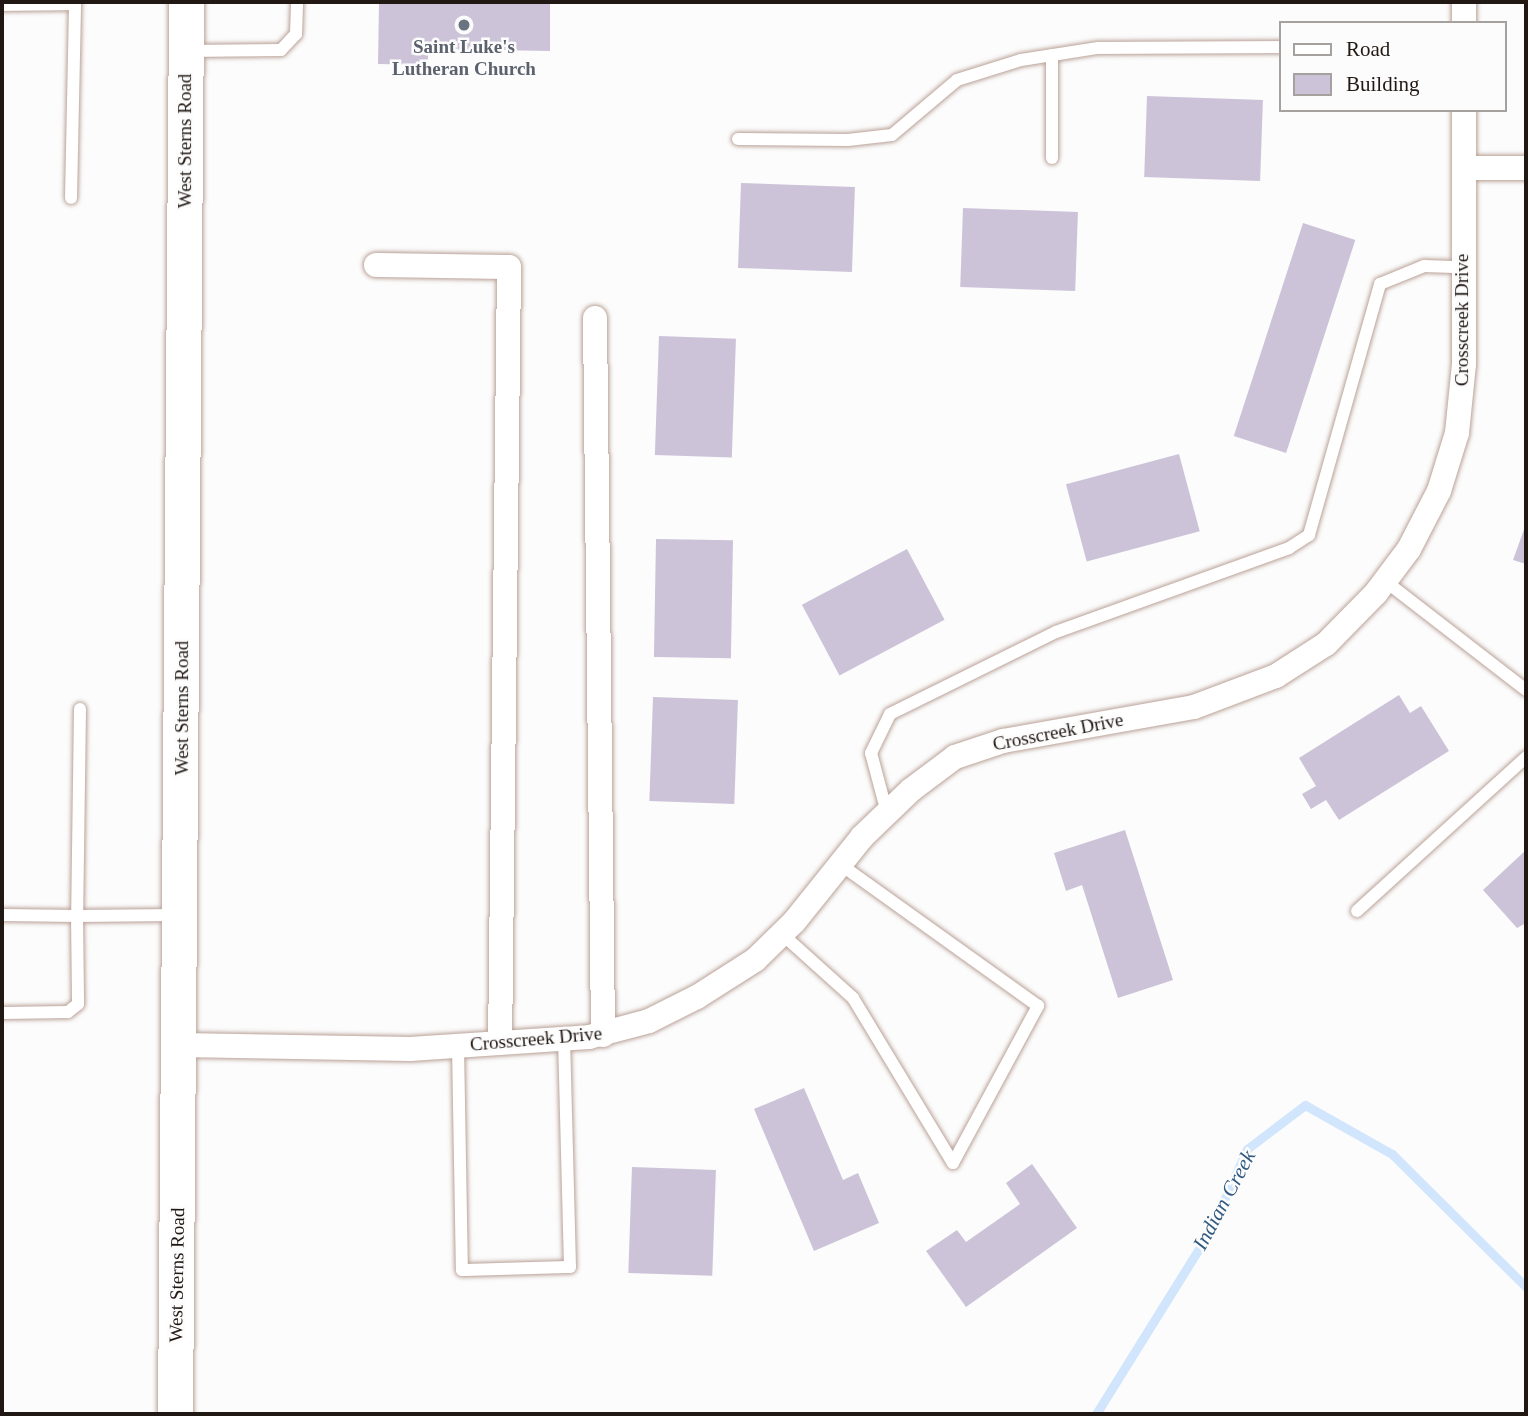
<!DOCTYPE html>
<style>
body{margin:0}
#map{position:relative;width:1528px;height:1416px;overflow:hidden;background:#fcfcfc;font-family:"Times New Roman",serif}
div>[style]{position:absolute}
[style*='--x']{left:calc(var(--x)*1px);top:calc(var(--y)*1px);width:calc(var(--w)*1px);rotate:calc(var(--a)*1deg)}
.stream>*{height:9px;margin:-4.5px;padding:0 4.5px;transform-origin:4.5px;border-radius:4.5px;background:#d1e6fc}
.building>*{inset:0;background:#ccc3d8;transform-origin:0 0}
.roads{filter:drop-shadow(0 0 2px #baa298) drop-shadow(0 0 2px #baa298)}
.lane>*{height:12px;margin:-6px;padding:0 6px;transform-origin:6px;border-radius:6px;background:#fff}
.street>*{height:24px;margin:-12px;padding:0 12px;transform-origin:12px;border-radius:12px;background:#fff}
.secondary>*{height:35px;margin:-17.5px;padding:0 17.5px;transform-origin:17.5px;border-radius:17.5px;background:#fff}
.dots>*{width:19px;height:19px;translate:-50% -50%;box-sizing:border-box;border:4px solid #fcfcfc;border-radius:50%}
span{translate:-50% -50%;white-space:nowrap;text-align:center;line-height:1.15;-webkit-text-stroke:5px #fcfcfc;paint-order:stroke}
.worship-label{font-size:19px;color:#5b616d;font-weight:700}
.street-label{font-size:19px;color:#211814}
.water-label{font-size:21px;color:#325a80;font-style:italic}
.frame{position:absolute;inset:0;border:4px solid #211814;pointer-events:none}
.legend{position:absolute;left:1279px;top:21px;width:228px;height:91px;box-sizing:border-box;background:#fcfcfc;border:2px solid #a4a19f;margin:0;padding:9px 12px;list-style:none;font-size:21px;color:#211814}
.legend li{display:flex;align-items:center;gap:14px;height:35px}
.legend b{width:35px;border:2px solid #a4a19f}
</style>
<div id="map">
<div class="stream">
<i style="--x:1096;--y:1414;--w:216;--a:-58.1"></i>
<i style="--x:1210;--y:1231;--w:90;--a:-65.7"></i>
<i style="--x:1247;--y:1149;--w:73;--a:-37.2"></i>
<i style="--x:1305;--y:1105;--w:100;--a:29.4"></i>
<i style="--x:1392;--y:1154;--w:189;--a:44.8"></i>
</div>
<div class="building">
<i style="clip-path:polygon(379px 2px,550px 2px,550px 51px,428px 49px,428px 65px,378px 64px)"></i>
<i style="left:1147px;top:96px;width:116px;height:81px;rotate:2deg"></i>
<i style="left:741px;top:183px;width:114px;height:85px;rotate:2deg"></i>
<i style="left:963px;top:208px;width:115px;height:79px;rotate:2deg"></i>
<i style="left:1303px;top:223px;width:55px;height:224px;rotate:18deg"></i>
<i style="left:659px;top:336px;width:77px;height:119px;rotate:2deg"></i>
<i style="left:1179px;top:454px;width:80px;height:117px;rotate:75deg"></i>
<i style="clip-path:polygon(1526px 524px,1526px 564px,1513px 560px)"></i>
<i style="left:656px;top:539px;width:77px;height:118px;rotate:1deg"></i>
<i style="left:907px;top:549px;width:80px;height:119px;rotate:62deg"></i>
<i style="clip-path:polygon(1399px 695px,1410px 713px,1421px 706px,1449px 751px,1339px 820px,1326px 800px,1311px 809px,1302px 794px,1316px 786px,1299px 758px)"></i>
<i style="left:653px;top:697px;width:85px;height:104px;rotate:2deg"></i>
<i style="clip-path:polygon(1125px 830px,1173px 980px,1118px 998px,1082px 885px,1066px 891px,1054px 853px)"></i>
<i style="clip-path:polygon(1526px 850px,1526px 923px,1517px 928px,1483px 890px)"></i>
<i style="clip-path:polygon(804px 1088px,843px 1180px,858px 1173px,879px 1223px,814px 1251px,754px 1109px)"></i>
<i style="clip-path:polygon(1032px 1164px,1077px 1228px,966px 1307px,926px 1251px,957px 1230px,966px 1242px,1020px 1204px,1006px 1183px)"></i>
<i style="left:632px;top:1167px;width:84px;height:106px;rotate:2deg"></i>
</div>
<div class="roads">
<div class="lane">
<i style="--x:2;--y:5;--w:73;--a:-0.8"></i>
<i style="--x:186;--y:51;--w:95;--a:-0.6"></i>
<i style="--x:281;--y:50;--w:22;--a:-47"></i>
<i style="--x:296;--y:34;--w:32;--a:-88"></i>
<i style="--x:738;--y:139;--w:110;--a:0.5"></i>
<i style="--x:848;--y:140;--w:44;--a:-6.5"></i>
<i style="--x:892;--y:135;--w:85;--a:-40.2"></i>
<i style="--x:957;--y:80;--w:67;--a:-17.4"></i>
<i style="--x:1021;--y:60;--w:78;--a:-8.9"></i>
<i style="--x:1098;--y:48;--w:183;--a:-0.3"></i>
<i style="--x:1052;--y:158;--w:103;--a:-90"></i>
<i style="--x:71;--y:198;--w:196;--a:-88.8"></i>
<i style="--x:1385;--y:581;--w:178;--a:37.7"></i>
<i style="--x:80;--y:709;--w:207;--a:90.8"></i>
<i style="--x:77;--y:916;--w:99;--a:-0.6"></i>
<i style="--x:887;--y:813;--w:62;--a:-104.9"></i>
<i style="--x:871;--y:753;--w:43;--a:-64"></i>
<i style="--x:890;--y:714;--w:185;--a:-26.3"></i>
<i style="--x:1056;--y:632;--w:248;--a:-19.8"></i>
<i style="--x:1289;--y:548;--w:24;--a:-33"></i>
<i style="--x:1309;--y:535;--w:261;--a:-74.2"></i>
<i style="--x:1380;--y:284;--w:48;--a:-22.2"></i>
<i style="--x:1424;--y:266;--w:37;--a:2"></i>
<i style="--x:1357;--y:911;--w:229;--a:-42.3"></i>
<i style="--x:2;--y:915;--w:75;--a:0.8"></i>
<i style="--x:77;--y:916;--w:88;--a:89.3"></i>
<i style="--x:78;--y:1004;--w:13;--a:141"></i>
<i style="--x:68;--y:1012;--w:66;--a:179.1"></i>
<i style="--x:782;--y:934;--w:96;--a:42"></i>
<i style="--x:853;--y:998;--w:193;--a:58.8"></i>
<i style="--x:953;--y:1163;--w:179;--a:-61.6"></i>
<i style="--x:1038;--y:1006;--w:244;--a:-144.4"></i>
<i style="--x:458;--y:1046;--w:224;--a:89"></i>
<i style="--x:462;--y:1270;--w:108;--a:-1.6"></i>
<i style="--x:570;--y:1267;--w:228;--a:-91.5"></i>
</div>
<div class="street">
<i style="--x:1464;--y:23;--w:21;--a:-90"></i>
<i style="--x:1464;--y:168;--w:62;--a:0"></i>
<i style="--x:376;--y:265;--w:133;--a:0.9"></i>
<i style="--x:509;--y:267;--w:776;--a:90.66"></i>
<i style="--x:595;--y:318;--w:717;--a:89.36"></i>
<i style="--x:180;--y:1045;--w:230;--a:1"></i>
<i style="--x:410;--y:1049;--w:179;--a:-3.8"></i>
<i style="--x:589;--y:1037;--w:62;--a:-14.9"></i>
<i style="--x:649;--y:1021;--w:54;--a:-26.6"></i>
<i style="--x:697;--y:997;--w:69;--a:-32.5"></i>
<i style="--x:755;--y:960;--w:54;--a:-44.3"></i>
<i style="--x:794;--y:922;--w:109;--a:-51.3"></i>
<i style="--x:862;--y:837;--w:68;--a:-43.8"></i>
<i style="--x:911;--y:790;--w:55;--a:-36.9"></i>
<i style="--x:955;--y:757;--w:51;--a:-18.4"></i>
<i style="--x:1003;--y:741;--w:194;--a:-10.1"></i>
<i style="--x:1194;--y:707;--w:88;--a:-20.7"></i>
<i style="--x:1276;--y:676;--w:59;--a:-32.6"></i>
<i style="--x:1326;--y:644;--w:71;--a:-45.6"></i>
<i style="--x:1376;--y:593;--w:55;--a:-53.1"></i>
<i style="--x:1409;--y:549;--w:65;--a:-62.7"></i>
<i style="--x:1439;--y:491;--w:61;--a:-72.8"></i>
<i style="--x:1457;--y:433;--w:69;--a:-84.2"></i>
<i style="--x:1464;--y:364;--w:254;--a:-90"></i>
</div>
<div class="secondary">
<i style="--x:175;--y:1414;--w:1412;--a:-89.55"></i>
</div>
</div>
<div class="dots">
<i style="left:464px;top:25px;background:#6b7280"></i>
</div>
<div class="worship-label">
<span style="left:464px;top:58px">Saint Luke's<br>Lutheran Church</span>
</div>
<div class="street-label">
<span style="left:185px;top:141px;rotate:-90deg">West Sterns Road</span>
<span style="left:1462px;top:320px;rotate:-90deg">Crosscreek Drive</span>
<span style="left:182px;top:708px;rotate:-90deg">West Sterns Road</span>
<span style="left:1058px;top:732px;rotate:-11deg">Crosscreek Drive</span>
<span style="left:536px;top:1039px;rotate:-5deg">Crosscreek Drive</span>
<span style="left:177px;top:1275px;rotate:-89deg">West Sterns Road</span>
</div>
<div class="water-label">
<span style="left:1224px;top:1200px;rotate:-62deg">Indian Creek</span>
</div>
<div class="frame"></div>
<ul class="legend">
<li><b style="height:9px;background:#fff"></b>Road</li>
<li><b style="height:19px;background:#ccc3d8"></b>Building</li>
</ul>
</div>
